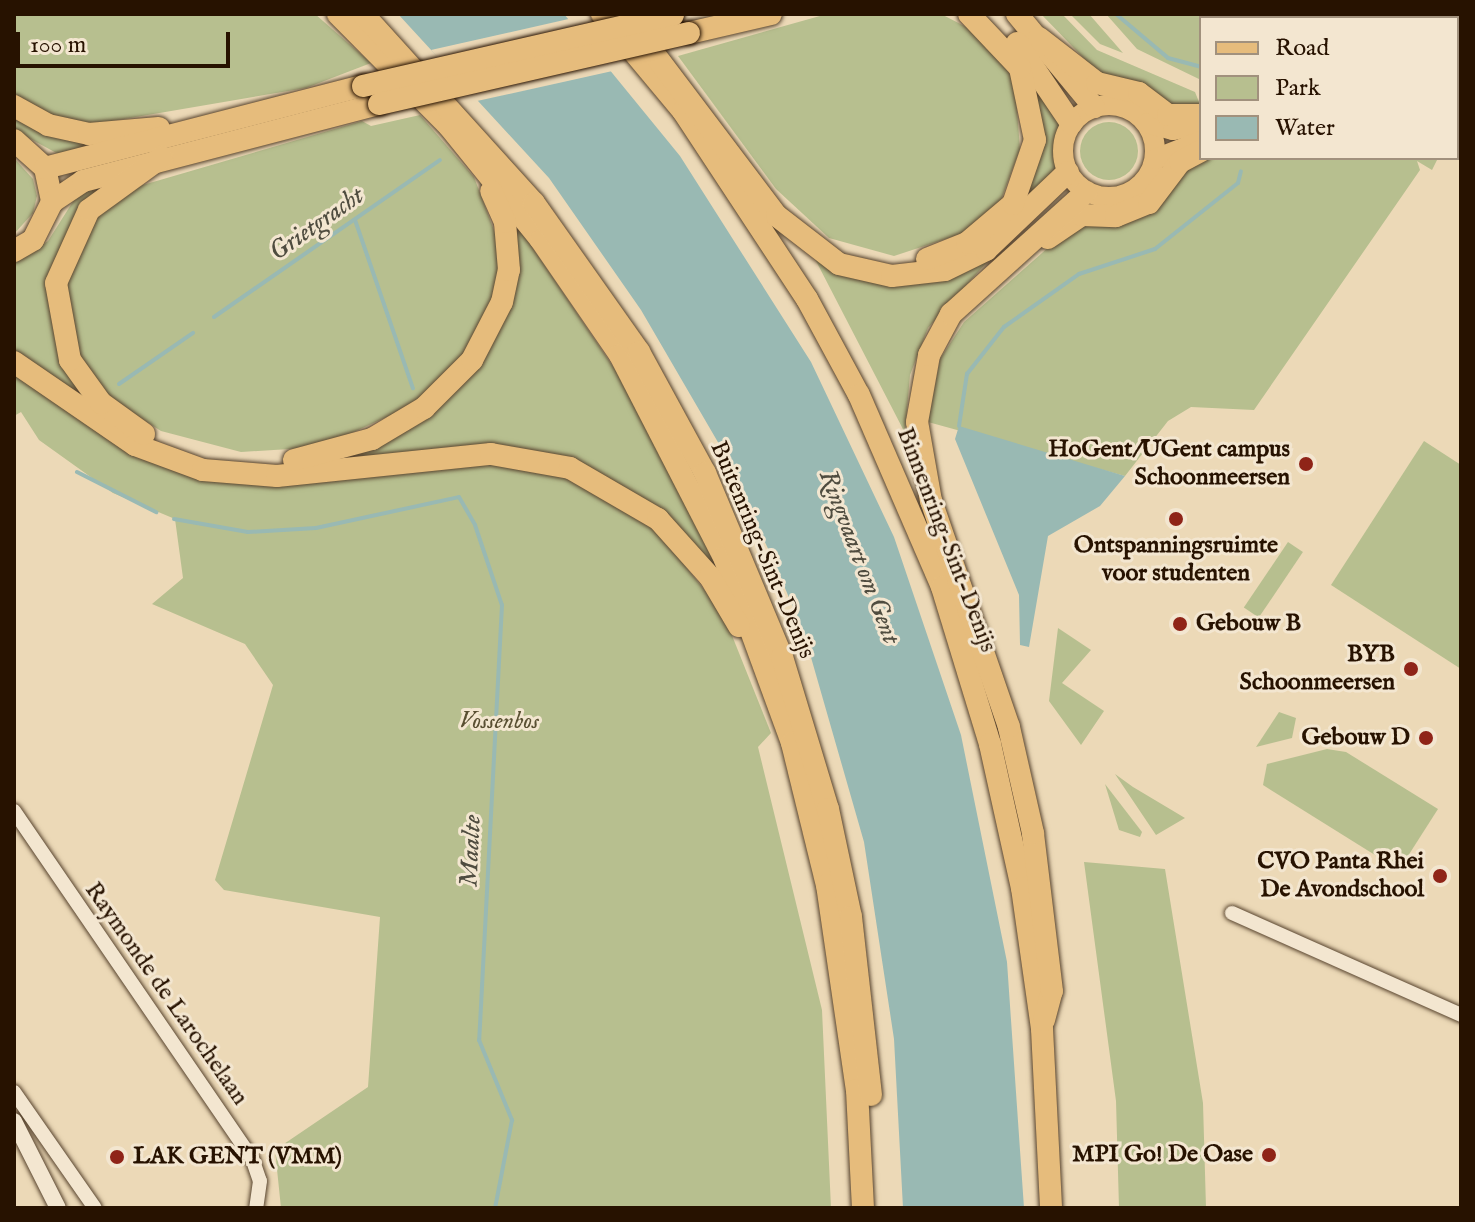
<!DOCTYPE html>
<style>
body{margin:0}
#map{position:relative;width:1475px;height:1222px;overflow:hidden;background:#ecd9b7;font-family:"IM FELL English",serif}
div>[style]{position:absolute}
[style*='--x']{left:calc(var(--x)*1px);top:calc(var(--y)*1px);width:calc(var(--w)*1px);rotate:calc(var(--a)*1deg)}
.green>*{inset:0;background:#b7bf8f;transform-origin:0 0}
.round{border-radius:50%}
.water>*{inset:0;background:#99b9b3}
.pier>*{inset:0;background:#ecd9b7}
.stream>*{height:4px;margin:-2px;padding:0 2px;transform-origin:2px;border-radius:2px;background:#99b9b3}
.roads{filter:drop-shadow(0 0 2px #58442e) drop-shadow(0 0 2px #58442e)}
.minor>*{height:14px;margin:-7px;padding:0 7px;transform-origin:7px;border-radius:7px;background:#f3e6d0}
.tertiary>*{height:16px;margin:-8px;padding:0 8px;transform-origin:8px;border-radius:8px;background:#f3e6d0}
.primary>*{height:20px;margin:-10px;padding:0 10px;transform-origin:10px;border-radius:10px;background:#e6bc7c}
.primary>.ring{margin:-10px;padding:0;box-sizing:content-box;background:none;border:20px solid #e6bc7c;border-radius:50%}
.trunk>*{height:22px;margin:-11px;padding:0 11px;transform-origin:11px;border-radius:11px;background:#e6bc7c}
.bridges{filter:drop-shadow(0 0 2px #271200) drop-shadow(0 0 2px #271200)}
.trunk-bridge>*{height:22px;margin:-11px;padding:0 11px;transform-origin:11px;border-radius:11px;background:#e6bc7c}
.dots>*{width:22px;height:22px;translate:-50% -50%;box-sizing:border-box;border:4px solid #f3e6d0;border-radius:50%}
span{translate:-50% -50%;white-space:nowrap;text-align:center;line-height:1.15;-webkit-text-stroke:6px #f3e6d0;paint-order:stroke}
.poi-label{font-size:24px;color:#271200;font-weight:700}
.right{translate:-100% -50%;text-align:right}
.left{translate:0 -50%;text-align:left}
.street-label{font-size:24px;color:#271200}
.park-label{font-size:24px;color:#594f32;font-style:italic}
.water-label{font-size:26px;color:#4f4c3f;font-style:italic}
.frame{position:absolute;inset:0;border:16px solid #271200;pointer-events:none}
.legend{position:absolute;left:1199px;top:16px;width:260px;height:144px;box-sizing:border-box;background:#f3e6d0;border:2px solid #a1917d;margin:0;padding:10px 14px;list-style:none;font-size:24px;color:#271200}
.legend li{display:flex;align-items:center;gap:16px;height:40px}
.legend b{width:40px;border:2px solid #a1917d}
.scale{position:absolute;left:16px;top:32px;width:214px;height:36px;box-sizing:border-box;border:4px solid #271200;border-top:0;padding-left:10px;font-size:24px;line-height:28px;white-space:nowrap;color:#271200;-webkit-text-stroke:6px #f3e6d0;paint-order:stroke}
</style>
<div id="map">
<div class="green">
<i style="clip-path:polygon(14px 14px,315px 14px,371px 63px,306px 88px,89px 125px,48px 115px,14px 93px)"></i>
<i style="clip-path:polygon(827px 14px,941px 14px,972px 30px,1005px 65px,1015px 85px,1020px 149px,1001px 200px,976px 229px,894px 256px,829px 238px,776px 189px,678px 56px)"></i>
<i style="clip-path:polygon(1041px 14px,1062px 14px,1097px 50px,1195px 92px,1201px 107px,1171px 107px,1143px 86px,1100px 75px)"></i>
<i style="clip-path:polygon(1070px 14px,1089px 14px,1123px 53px,1100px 44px)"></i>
<i style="clip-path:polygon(1106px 14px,1303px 14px,1201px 18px,1201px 80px,1137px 49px)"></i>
<i style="clip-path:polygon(1033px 87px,1064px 122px,1056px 147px,1060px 171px,983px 245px,921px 267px,1017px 207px)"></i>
<i style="clip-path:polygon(14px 115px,105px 143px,62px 156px,14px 130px)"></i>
<i style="clip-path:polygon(420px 115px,474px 177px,501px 249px,494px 298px,464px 356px,415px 404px,321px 447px,241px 452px,161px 431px,109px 398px,76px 351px,67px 282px,90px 225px,111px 203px,136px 187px,362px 121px,371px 126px)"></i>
<i class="round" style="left:1080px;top:122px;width:58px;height:58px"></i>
<i style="clip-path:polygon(14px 158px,33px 179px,37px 196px,33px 213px,14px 234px)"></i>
<i style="clip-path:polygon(1201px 158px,1438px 158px,1432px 170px,1417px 161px,1420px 170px,1254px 410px,1191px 407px,1168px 421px,1125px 476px,928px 422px,940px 359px,964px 322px,1068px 230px,1083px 222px,1117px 223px)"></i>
<i style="clip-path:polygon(112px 182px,73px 218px,49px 292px,63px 362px,95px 407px,14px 354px,14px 264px,48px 241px,79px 192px)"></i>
<i style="clip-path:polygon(505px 207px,637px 402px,734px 601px,702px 557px,556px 457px,336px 462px,372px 447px,496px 336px)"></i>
<i style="clip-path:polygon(1005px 242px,928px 328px,910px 375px,905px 433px,815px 259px,868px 281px)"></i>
<i style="clip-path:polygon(14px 372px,107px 439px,163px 467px,491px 462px,567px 476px,652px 525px,723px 613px,771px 733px,758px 747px,822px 1010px,831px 1208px,281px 1208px,275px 1150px,368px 1087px,380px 917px,224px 890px,215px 880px,273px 685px,245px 644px,152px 604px,183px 578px,175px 519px,113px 493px,39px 440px,21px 412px,14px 416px)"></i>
<i style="clip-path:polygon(1424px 441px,1461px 465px,1461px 669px,1331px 585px)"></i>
<i style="left:1288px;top:542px;width:18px;height:79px;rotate:34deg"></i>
<i style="clip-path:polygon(1058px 628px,1091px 650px,1062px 683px,1104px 711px,1081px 745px,1049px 701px)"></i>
<i style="clip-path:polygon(1279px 712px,1296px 718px,1292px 738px,1256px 747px)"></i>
<i style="clip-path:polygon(1327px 749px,1346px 752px,1438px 809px,1399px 870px,1263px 785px,1267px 764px)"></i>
<i style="clip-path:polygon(1115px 774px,1133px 787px,1185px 818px,1156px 835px)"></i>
<i style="clip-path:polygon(1105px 784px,1142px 832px,1140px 837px,1119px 830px)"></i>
<i style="clip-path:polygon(1084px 862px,1165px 869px,1203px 1103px,1206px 1208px,1119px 1208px,1116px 1101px)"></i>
</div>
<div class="water">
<i style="clip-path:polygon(398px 14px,564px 14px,680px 156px,811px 362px,894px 537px,961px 735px,1007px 962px,1024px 1208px,903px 1208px,894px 1039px,864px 842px,804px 633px,771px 555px,719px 444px,641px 310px,549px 178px)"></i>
<i style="clip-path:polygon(959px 426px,1125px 476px,1100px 506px,1048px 536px,1029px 647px,1020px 645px,1019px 595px,955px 439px)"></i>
</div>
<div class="pier">
<i style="clip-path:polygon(573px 18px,617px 70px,477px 101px,431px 50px)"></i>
</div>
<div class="stream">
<i style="--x:1116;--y:14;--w:68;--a:40.2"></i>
<i style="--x:1168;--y:58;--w:34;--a:15"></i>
<i style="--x:1270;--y:18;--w:4;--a:-63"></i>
<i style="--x:355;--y:220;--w:178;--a:71"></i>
<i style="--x:214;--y:317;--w:275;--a:-34.8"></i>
<i style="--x:119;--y:384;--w:90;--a:-34.6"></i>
<i style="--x:959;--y:426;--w:53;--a:-81.3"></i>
<i style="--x:967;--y:374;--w:60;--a:-51.8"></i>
<i style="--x:1004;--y:327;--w:92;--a:-35.2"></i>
<i style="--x:1079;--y:274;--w:80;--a:-18.2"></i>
<i style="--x:1155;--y:249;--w:106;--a:-38.5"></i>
<i style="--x:1238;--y:183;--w:12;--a:-76"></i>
<i style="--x:77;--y:472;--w:89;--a:26.9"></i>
<i style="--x:174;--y:519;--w:75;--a:10"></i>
<i style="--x:248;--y:532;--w:68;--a:-3.4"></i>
<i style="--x:316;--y:528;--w:146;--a:-12.2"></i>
<i style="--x:459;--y:497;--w:32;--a:60"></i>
<i style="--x:475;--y:525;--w:84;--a:71.4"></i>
<i style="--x:502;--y:605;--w:436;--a:93"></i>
<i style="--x:479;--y:1040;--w:87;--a:67.6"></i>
<i style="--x:512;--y:1120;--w:90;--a:100.9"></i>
</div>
<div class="roads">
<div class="minor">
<i style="--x:14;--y:811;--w:421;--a:55.6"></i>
<i style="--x:252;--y:1158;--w:24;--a:71"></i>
<i style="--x:260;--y:1181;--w:27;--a:98"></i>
<i style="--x:1232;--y:913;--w:251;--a:24"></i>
<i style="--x:14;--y:1092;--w:141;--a:55.1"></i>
</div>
<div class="tertiary">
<i style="--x:14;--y:1121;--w:97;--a:63.2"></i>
</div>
<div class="primary">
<i style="--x:1311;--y:18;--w:4;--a:-76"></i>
<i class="ring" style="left:1063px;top:105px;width:72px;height:72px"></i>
<i style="--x:1147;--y:123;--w:27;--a:15"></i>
<i style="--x:1173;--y:130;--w:28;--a:-10"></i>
<i style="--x:1155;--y:159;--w:49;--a:-21.4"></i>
</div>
<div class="trunk">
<i style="--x:338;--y:14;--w:158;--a:45.3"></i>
<i style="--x:449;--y:126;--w:146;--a:51.1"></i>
<i style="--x:541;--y:240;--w:140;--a:55.5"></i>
<i style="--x:620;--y:355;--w:227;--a:62.8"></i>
<i style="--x:724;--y:557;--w:198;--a:69.9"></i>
<i style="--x:792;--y:743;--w:146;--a:76.2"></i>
<i style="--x:827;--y:885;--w:207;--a:81.7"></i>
<i style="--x:857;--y:1090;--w:118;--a:87.1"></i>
<i style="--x:363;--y:14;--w:255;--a:47.9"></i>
<i style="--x:534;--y:203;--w:182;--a:54.8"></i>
<i style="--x:639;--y:352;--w:138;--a:61.4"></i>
<i style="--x:705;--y:473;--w:199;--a:67.3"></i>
<i style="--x:782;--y:657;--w:159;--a:73.2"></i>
<i style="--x:828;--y:809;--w:110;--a:78"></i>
<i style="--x:851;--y:917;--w:179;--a:83.6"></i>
<i style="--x:602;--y:14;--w:126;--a:50.1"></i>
<i style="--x:683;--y:111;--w:225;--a:56.6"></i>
<i style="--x:807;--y:299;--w:109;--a:61.6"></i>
<i style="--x:859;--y:395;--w:209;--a:66.6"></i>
<i style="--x:942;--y:587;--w:164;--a:73"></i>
<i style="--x:990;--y:744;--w:148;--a:77.5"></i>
<i style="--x:1022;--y:888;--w:142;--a:81.9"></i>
<i style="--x:1042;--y:1029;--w:179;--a:87.1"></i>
<i style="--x:624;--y:14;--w:253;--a:52.9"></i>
<i style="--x:777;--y:216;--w:78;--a:37.7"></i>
<i style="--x:839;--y:264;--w:54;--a:12.8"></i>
<i style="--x:892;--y:276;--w:53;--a:-6.5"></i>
<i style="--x:945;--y:270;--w:46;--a:-26"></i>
<i style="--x:986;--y:250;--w:113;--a:-43.6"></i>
<i style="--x:1017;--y:14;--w:121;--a:50.4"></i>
<i style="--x:689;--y:33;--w:84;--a:-13"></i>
<i style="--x:1039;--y:38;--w:73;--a:37.8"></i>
<i style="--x:1097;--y:83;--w:43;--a:13.4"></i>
<i style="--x:1139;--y:93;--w:36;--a:37"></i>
<i style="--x:1168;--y:115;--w:33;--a:0"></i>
<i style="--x:1017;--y:43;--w:97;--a:56"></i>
<i style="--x:14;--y:106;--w:39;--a:29"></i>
<i style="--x:48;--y:125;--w:42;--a:12.4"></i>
<i style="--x:89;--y:134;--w:70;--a:-4.9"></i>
<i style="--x:14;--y:140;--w:42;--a:42.1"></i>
<i style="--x:45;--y:168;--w:35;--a:78"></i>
<i style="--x:52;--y:202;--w:42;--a:116.6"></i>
<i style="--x:33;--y:240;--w:22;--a:150"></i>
<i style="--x:45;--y:168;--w:328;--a:-14.5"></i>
<i style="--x:52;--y:202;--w:37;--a:-34"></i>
<i style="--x:83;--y:181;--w:306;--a:-14.6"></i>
<i style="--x:1048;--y:238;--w:41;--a:-34.1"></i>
<i style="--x:1082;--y:215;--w:34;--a:2"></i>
<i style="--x:1116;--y:216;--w:35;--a:-22"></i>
<i style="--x:1149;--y:203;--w:51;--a:-52.9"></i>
<i style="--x:1180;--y:162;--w:24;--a:-28"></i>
<i style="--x:927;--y:259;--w:43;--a:-21.8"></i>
<i style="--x:967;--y:243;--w:60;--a:-40.3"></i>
<i style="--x:1013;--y:204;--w:68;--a:-71"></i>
<i style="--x:1035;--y:140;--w:74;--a:-101.8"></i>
<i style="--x:1020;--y:68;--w:74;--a:-133.4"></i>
<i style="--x:14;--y:362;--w:147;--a:34.4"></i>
<i style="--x:135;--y:445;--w:72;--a:20.2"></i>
<i style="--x:203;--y:470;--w:74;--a:4.6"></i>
<i style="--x:277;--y:476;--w:215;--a:-5.9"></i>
<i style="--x:491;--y:454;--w:80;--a:10"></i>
<i style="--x:570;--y:468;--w:102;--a:30.1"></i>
<i style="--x:658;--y:519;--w:78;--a:48.1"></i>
<i style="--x:710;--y:577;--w:57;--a:59.4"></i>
<i style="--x:144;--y:434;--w:53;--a:-144.2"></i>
<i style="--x:101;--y:403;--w:53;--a:-125.8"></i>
<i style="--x:70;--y:360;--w:78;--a:-100.3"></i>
<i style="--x:56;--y:283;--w:80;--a:-65.7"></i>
<i style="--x:89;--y:210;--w:90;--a:-36"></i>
<i style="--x:294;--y:460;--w:81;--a:-15.1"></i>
<i style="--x:372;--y:439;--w:61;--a:-30.8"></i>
<i style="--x:424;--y:408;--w:68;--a:-45"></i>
<i style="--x:472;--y:360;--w:65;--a:-62.7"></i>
<i style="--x:502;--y:302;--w:33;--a:-78"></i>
<i style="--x:509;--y:270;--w:48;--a:-94.8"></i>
<i style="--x:505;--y:222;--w:34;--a:-114"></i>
<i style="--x:1044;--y:1020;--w:30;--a:-75"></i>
<i style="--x:1052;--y:991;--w:159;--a:-96.9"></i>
<i style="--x:1033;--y:833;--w:109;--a:-102.8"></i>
<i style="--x:1009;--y:727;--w:239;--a:-109"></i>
<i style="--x:931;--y:501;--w:80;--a:-100"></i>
<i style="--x:917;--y:422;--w:68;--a:-79.8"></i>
<i style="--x:929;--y:355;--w:47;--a:-61.8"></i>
<i style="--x:951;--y:314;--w:182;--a:-42.1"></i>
</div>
</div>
<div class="bridges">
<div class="trunk-bridge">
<i style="--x:363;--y:86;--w:318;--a:-12.9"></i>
<i style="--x:379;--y:104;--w:318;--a:-12.9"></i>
</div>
</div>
<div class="dots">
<i style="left:1306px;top:464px;background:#8f2418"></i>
<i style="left:1176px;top:519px;background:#8f2418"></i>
<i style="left:1180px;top:624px;background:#8f2418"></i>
<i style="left:1411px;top:669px;background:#8f2418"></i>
<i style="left:1426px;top:738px;background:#8f2418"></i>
<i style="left:1440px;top:876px;background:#8f2418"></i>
<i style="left:1269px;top:1155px;background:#8f2418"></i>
<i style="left:117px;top:1157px;background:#8f2418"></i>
</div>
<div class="poi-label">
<span class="right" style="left:1290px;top:464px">HoGent/UGent campus<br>Schoonmeersen</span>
<span style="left:1176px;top:560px">Ontspanningsruimte<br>voor studenten</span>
<span class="left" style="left:1196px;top:624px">Gebouw B</span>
<span class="right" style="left:1395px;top:669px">BYB<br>Schoonmeersen</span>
<span class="right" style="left:1410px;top:738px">Gebouw D</span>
<span class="right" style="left:1424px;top:876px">CVO Panta Rhei<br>De Avondschool</span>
<span class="right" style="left:1253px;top:1155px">MPI Go! De Oase</span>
<span class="left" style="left:133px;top:1157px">LAK GENT (VMM)</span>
</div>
<div class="street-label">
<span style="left:946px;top:540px;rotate:69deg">Binnenring-Sint-Denijs</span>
<span style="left:762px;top:550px;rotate:67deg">Buitenring-Sint-Denijs</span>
<span style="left:166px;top:994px;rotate:55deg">Raymonde de Larochelaan</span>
</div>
<div class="park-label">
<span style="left:499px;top:722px">Vossenbos</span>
</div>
<div class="water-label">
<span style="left:317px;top:224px;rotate:-35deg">Grietgracht</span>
<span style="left:859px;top:557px;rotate:69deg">Ringvaart om Gent</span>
<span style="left:471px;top:851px;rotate:-87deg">Maalte</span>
</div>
<div class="frame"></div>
<ul class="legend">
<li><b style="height:10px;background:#e6bc7c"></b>Road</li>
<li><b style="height:22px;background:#b7bf8f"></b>Park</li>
<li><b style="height:22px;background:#99b9b3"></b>Water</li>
</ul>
<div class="scale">100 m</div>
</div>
